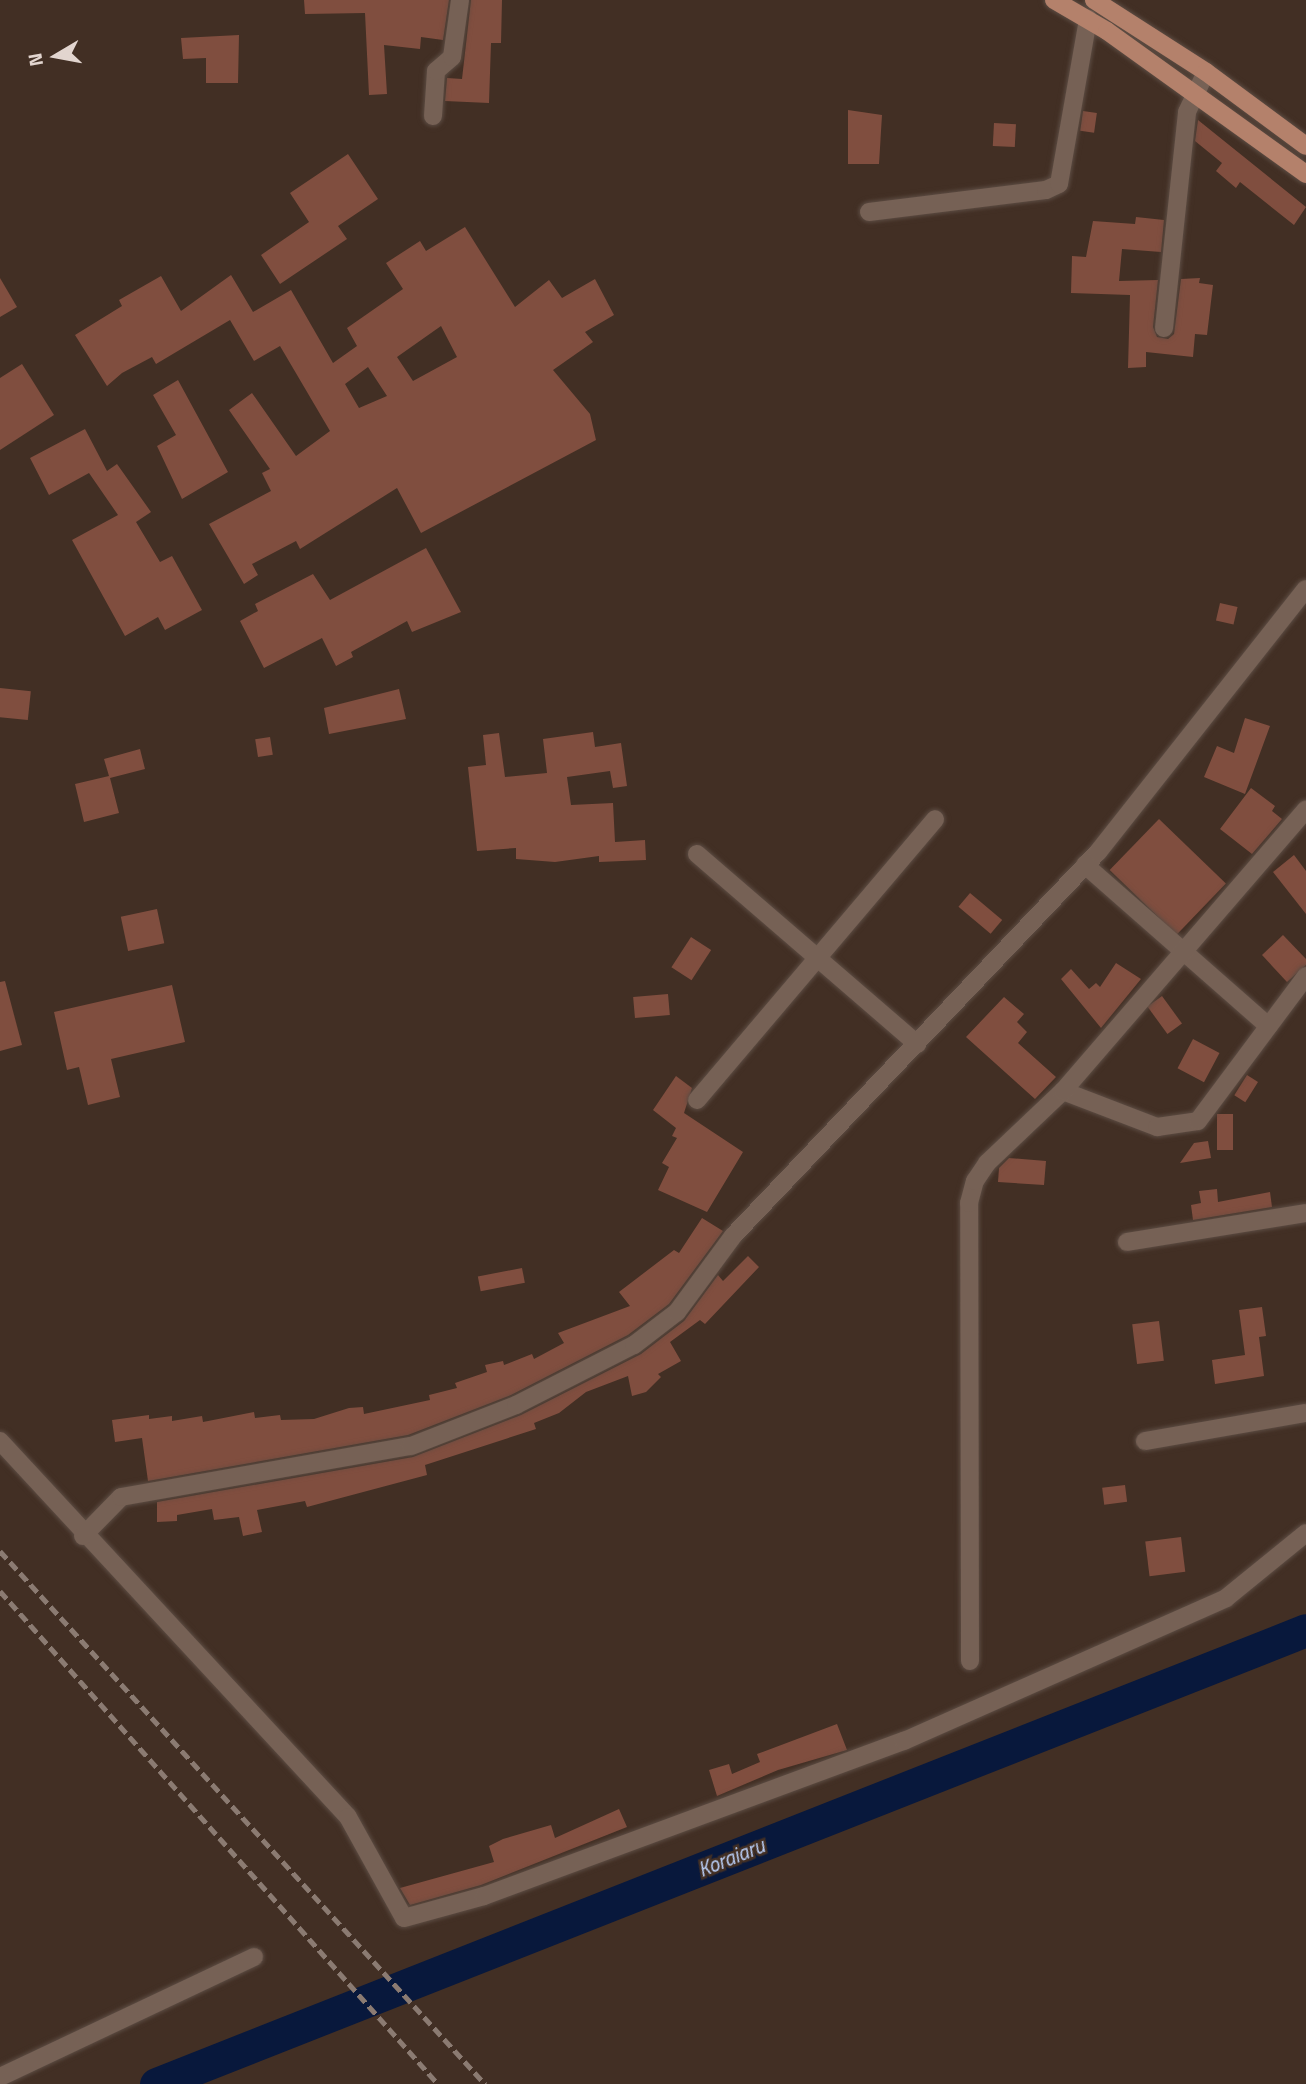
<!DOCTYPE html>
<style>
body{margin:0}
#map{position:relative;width:1306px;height:2084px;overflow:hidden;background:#422f24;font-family:"Titillium Web",sans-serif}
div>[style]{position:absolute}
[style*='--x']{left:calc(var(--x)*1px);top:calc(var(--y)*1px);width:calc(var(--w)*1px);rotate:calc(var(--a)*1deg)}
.river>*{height:33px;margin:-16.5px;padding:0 16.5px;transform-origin:16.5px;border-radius:16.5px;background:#08183c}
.building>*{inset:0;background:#804e3f;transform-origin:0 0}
.roads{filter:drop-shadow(0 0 2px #5c4c43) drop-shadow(0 0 2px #5c4c43)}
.minor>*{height:18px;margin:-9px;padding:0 9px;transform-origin:9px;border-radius:9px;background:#766155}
.major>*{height:18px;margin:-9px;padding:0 9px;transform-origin:9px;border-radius:9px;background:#b4816b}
.rail>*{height:5px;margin-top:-2.5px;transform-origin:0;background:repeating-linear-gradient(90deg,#8b7b72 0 10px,transparent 0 15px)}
span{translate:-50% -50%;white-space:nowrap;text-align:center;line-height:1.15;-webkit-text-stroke:5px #422f24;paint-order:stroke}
.water-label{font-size:21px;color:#bcd1fa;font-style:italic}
.north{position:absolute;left:21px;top:21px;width:70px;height:70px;-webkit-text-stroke:5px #422f24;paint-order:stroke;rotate:260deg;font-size:19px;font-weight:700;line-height:28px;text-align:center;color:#e2d5cf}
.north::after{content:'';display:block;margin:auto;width:24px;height:32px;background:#e2d5cf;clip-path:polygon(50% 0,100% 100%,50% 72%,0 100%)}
</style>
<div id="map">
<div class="river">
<i style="--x:156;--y:2084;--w:1236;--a:-21.54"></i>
</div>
<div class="building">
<i style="clip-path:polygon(304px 0,449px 0,443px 40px,421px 37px,420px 49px,384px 45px,387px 94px,369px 95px,365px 13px,305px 14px)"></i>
<i style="clip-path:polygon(471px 0,502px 0,501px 43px,491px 43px,489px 103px,445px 101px,447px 78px,462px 79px)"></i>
<i style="clip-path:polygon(239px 35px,238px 83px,206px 83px,206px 58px,183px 59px,181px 38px)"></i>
<i style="clip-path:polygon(848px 110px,882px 115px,879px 164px,848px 164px)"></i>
<i style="left:1083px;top:111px;width:14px;height:20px;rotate:8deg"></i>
<i style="clip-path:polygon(1198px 120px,1306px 207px,1294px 225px,1240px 182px,1236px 188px,1216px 171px,1222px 163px,1195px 141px)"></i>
<i style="left:994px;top:123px;width:22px;height:23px;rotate:3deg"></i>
<i style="clip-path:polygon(348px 154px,378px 199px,338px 226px,347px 239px,280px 284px,261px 255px,309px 222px,290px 193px)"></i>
<i style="clip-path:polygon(1136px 217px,1164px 220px,1161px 252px,1122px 249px,1119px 281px,1158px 280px,1153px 327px,1157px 337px,1168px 339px,1174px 334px,1181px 279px,1200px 278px,1199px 283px,1213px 285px,1207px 335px,1195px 334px,1193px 357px,1146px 352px,1146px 367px,1128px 368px,1130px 295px,1071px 293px,1072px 256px,1086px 257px,1093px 221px,1135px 224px)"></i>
<i style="clip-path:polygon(evenodd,465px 227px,515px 307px,549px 280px,562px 298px,595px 279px,614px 315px,585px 332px,593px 342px,553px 370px,590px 414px,596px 440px,421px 533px,397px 488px,300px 549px,296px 541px,252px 564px,258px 575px,244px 584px,209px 524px,271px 491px,262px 473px,270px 469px,229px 410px,252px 393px,296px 456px,330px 431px,280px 346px,254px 361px,230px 320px,156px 364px,152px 357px,122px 373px,107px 386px,75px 335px,122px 306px,119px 300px,161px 276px,181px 311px,231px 275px,253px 312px,291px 290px,333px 363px,357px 346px,347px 328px,403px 289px,386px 263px,420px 241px,426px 251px,465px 227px,441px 326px,457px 357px,413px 381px,397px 357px,441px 326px,465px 227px,368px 367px,387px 396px,359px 408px,345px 384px,368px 367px)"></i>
<i style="clip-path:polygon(0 278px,17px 307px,0 317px)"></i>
<i style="clip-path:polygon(22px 364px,54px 415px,0 450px,0 378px)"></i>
<i style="clip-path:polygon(178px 380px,228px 472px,182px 499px,157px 446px,176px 435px,153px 395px)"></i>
<i style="clip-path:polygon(85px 429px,107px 471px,117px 464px,151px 512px,136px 522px,160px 562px,172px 556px,202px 610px,165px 630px,158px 617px,125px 636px,72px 540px,118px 515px,89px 473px,49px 495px,30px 458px)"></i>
<i style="clip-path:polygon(426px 548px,461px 612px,412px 632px,407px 621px,351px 652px,353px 657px,336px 666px,322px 638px,264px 668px,240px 621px,258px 611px,255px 604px,313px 574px,330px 600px)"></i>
<i style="left:1220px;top:603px;width:18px;height:18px;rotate:13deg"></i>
<i style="left:0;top:688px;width:31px;height:29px;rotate:6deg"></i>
<i style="clip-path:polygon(399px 689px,406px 719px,329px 734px,324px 708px)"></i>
<i style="clip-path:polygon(1245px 718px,1270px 726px,1245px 794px,1204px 777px,1217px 746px,1234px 753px)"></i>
<i style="clip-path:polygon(593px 732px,595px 747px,621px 743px,627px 786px,613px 788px,610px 771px,567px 777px,571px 805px,613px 803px,615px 842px,645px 840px,646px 860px,599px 862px,599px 856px,555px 862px,516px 859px,516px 848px,477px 851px,468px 767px,486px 765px,483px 735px,499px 733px,505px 777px,547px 773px,543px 739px)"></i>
<i style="left:270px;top:737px;width:18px;height:15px;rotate:81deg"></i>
<i style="clip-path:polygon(140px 749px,145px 769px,110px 778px,119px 813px,84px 822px,75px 784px,109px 776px,104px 759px)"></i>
<i style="clip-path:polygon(1251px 788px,1275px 806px,1272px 811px,1282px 819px,1252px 854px,1220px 829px)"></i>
<i style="left:1159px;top:819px;width:93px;height:71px;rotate:44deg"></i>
<i style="clip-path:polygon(1294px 855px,1306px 871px,1306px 914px,1273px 872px)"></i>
<i style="left:970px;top:893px;width:42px;height:18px;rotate:40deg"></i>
<i style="left:157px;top:909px;width:35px;height:37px;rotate:78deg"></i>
<i style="clip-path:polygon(1283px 935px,1306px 959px,1306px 965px,1287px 982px,1262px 955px)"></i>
<i style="left:691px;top:937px;width:24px;height:36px;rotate:33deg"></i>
<i style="clip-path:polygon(1116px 963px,1141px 979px,1101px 1028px,1061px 979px,1071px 969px,1089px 989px,1096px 983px,1100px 987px)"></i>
<i style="clip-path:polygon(5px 981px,22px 1045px,0 1051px,0 982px)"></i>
<i style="clip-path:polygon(172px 985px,185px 1042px,111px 1059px,120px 1097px,88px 1105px,79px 1067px,67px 1070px,54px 1012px)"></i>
<i style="left:668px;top:994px;width:21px;height:35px;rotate:85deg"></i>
<i style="left:1162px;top:996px;width:34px;height:18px;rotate:54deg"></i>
<i style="clip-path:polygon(1004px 997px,1024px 1014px,1017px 1022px,1027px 1032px,1018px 1043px,1056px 1077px,1035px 1099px,966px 1037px)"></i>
<i style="left:1193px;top:1039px;width:30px;height:33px;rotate:28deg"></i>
<i style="left:1247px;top:1075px;width:13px;height:24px;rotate:32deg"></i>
<i style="clip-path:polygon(676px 1076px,692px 1088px,684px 1113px,743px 1152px,707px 1212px,658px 1190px,669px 1167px,662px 1163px,677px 1138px,672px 1136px,676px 1128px,653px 1110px)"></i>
<i style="left:1217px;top:1114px;width:16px;height:36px"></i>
<i style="clip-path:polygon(1208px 1141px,1211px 1158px,1180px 1163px,1194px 1143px)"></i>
<i style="clip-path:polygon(1009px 1158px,1046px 1161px,1044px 1185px,998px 1182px,999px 1168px)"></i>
<i style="clip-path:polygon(1217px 1189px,1218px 1202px,1270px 1192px,1272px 1207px,1193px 1220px,1191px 1205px,1201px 1203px,1199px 1191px)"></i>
<i style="clip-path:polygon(702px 1218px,723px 1231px,669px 1304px,628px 1335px,511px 1395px,408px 1435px,148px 1481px,142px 1438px,115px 1442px,112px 1420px,149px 1415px,149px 1419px,172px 1416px,172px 1421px,202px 1416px,203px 1422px,254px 1412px,255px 1418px,280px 1415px,281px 1420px,314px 1419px,349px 1408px,363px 1407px,364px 1414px,430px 1400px,429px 1395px,457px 1388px,455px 1383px,487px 1372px,485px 1365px,503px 1361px,504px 1365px,532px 1354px,534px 1359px,564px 1343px,558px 1333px,630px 1306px,619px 1292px,674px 1250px,679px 1253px)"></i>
<i style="clip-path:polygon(748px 1256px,759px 1267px,705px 1324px,700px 1320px,670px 1342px,681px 1361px,658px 1374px,661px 1377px,646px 1392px,632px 1396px,628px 1376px,586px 1392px,559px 1413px,534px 1423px,536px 1429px,425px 1465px,427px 1475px,307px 1507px,305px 1501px,257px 1510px,262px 1532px,243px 1536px,239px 1517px,214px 1520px,212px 1509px,177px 1515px,177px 1521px,157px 1522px,157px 1502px,413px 1457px,521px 1415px,641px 1354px,684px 1321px,718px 1275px,723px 1281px)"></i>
<i style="left:522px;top:1268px;width:15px;height:45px;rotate:79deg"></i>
<i style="clip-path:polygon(1262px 1307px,1266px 1336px,1259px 1337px,1264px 1376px,1215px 1384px,1212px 1360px,1245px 1355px,1239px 1310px)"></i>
<i style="left:1159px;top:1321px;width:40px;height:27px;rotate:83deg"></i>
<i style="left:1125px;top:1485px;width:17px;height:23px;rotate:83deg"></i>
<i style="left:1181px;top:1537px;width:35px;height:36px;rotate:83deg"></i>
<i style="clip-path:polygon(837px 1724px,847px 1750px,778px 1770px,717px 1796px,709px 1770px,729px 1764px,732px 1774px,760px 1762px,757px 1754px)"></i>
<i style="clip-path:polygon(619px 1809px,627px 1827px,481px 1885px,410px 1905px,400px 1888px,494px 1862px,489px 1846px,503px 1839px,551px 1825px,555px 1838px)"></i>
</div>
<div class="roads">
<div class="minor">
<i style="--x:433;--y:116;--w:45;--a:-86.2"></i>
<i style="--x:436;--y:71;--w:21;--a:-41"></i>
<i style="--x:452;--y:57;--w:58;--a:-82"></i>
<i style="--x:869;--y:212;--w:178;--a:-7.1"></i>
<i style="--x:1046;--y:190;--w:14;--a:-25"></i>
<i style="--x:1059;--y:184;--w:168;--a:-80"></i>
<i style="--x:1164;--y:328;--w:217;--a:-83.9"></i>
<i style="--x:1187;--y:112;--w:44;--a:-64.6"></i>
<i style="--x:697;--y:854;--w:291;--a:40.8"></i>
<i style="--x:1085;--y:865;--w:244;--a:41.3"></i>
<i style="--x:1063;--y:1091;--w:101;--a:21"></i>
<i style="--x:1157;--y:1127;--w:41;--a:-8.3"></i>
<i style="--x:1198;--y:1121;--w:181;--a:-53.3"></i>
<i style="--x:697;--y:1100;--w:368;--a:-49.7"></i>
<i style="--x:1127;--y:1242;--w:181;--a:-9.2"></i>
<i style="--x:0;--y:1441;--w:512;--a:47.21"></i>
<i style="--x:348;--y:1817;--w:115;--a:61"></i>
<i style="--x:404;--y:1918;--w:83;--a:-15.4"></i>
<i style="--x:484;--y:1896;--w:448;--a:-20.3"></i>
<i style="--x:904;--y:1741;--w:352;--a:-23.9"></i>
<i style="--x:1226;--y:1598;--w:103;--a:-39.1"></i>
<i style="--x:1145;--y:1441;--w:163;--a:-9.9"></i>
<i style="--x:83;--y:1536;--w:54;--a:-45.7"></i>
<i style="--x:121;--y:1497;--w:294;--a:-10"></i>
<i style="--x:411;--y:1446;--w:113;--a:-21.3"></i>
<i style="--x:516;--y:1405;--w:132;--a:-27"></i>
<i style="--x:634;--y:1345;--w:54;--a:-37.5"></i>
<i style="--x:677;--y:1312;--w:94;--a:-53.6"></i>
<i style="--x:733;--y:1236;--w:530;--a:-46.45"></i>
<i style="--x:1098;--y:852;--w:335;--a:-51.7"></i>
<i style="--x:970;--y:1661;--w:458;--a:-90.1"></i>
<i style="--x:969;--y:1203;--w:23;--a:-75"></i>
<i style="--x:975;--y:1181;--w:22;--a:-56"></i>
<i style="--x:987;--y:1163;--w:105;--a:-43.5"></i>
<i style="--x:1063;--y:1091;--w:372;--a:-49.2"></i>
<i style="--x:0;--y:2077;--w:281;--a:-25.3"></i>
</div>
<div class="major">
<i style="--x:1054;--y:0;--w:61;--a:30.3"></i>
<i style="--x:1107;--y:31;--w:245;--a:35.7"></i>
<i style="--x:1094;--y:0;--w:133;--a:32.7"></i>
<i style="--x:1206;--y:72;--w:124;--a:36.5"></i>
</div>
</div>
<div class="rail">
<i style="--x:0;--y:1551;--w:721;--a:47.7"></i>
<i style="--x:0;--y:1591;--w:659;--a:48.38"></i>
</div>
<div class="water-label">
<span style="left:731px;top:1857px;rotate:-22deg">Koraiaru</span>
</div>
<div class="north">N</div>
</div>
